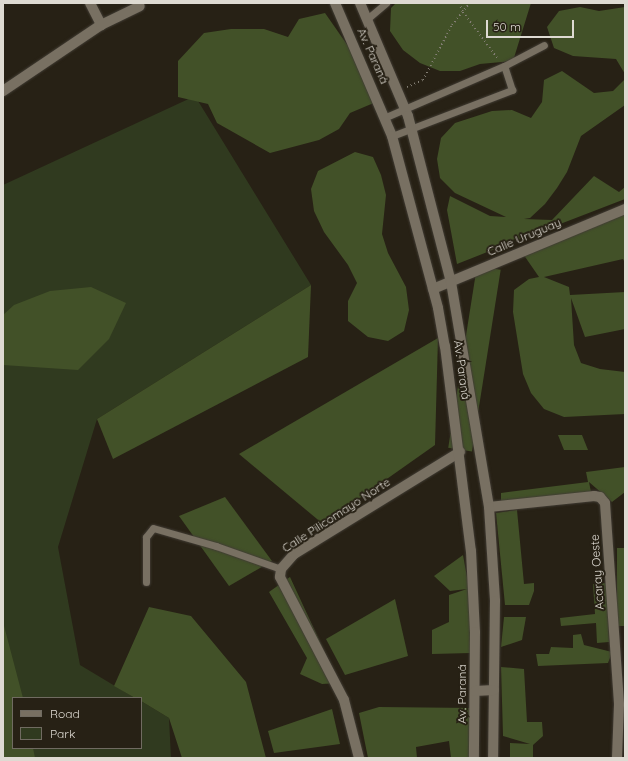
<!DOCTYPE html>
<meta charset="utf-8">
<style>
body{margin:0}
#map{position:relative;width:628px;height:761px;overflow:hidden;background:#272115;font-family:Quicksand,sans-serif}
div>[style]{position:absolute}
[style*='--x']{left:calc(var(--x)*1px);top:calc(var(--y)*1px);width:calc(var(--w)*1px);rotate:calc(var(--a)*1deg)}
.green>*{inset:0;background:#303a1f}
.forest>*{inset:0;background:#425128;transform-origin:0 0}
.path>*{height:2px;margin-top:-1px;transform-origin:0;background:repeating-linear-gradient(90deg,#837e74 0 1px,transparent 0 4px)}
.roads{filter:drop-shadow(0 0 1px #413c34) drop-shadow(0 0 1px #413c34)}
.service>*{height:7px;margin:-3.5px;padding:0 3.5px;transform-origin:3.5px;border-radius:3.5px;background:#787062}
.minor>*{height:10px;margin:-5px;padding:0 5px;transform-origin:5px;border-radius:5px;background:#787062}
.tertiary>*{height:10px;margin:-5px;padding:0 5px;transform-origin:5px;border-radius:5px;background:#787062}
span{translate:-50% -50%;white-space:nowrap;text-align:center;line-height:1.15;-webkit-text-stroke:4px #272115;paint-order:stroke}
.street-label{font-size:12px;color:#dedad2}
.frame{position:absolute;inset:0;border:4px solid #dedad2;pointer-events:none}
.legend{position:absolute;left:12px;top:697px;width:130px;height:52px;box-sizing:border-box;background:#272115;border:1px solid #706b61;margin:0;padding:5px 7px;list-style:none;font-size:12px;color:#dedad2}
.legend li{display:flex;align-items:center;gap:8px;height:20px}
.legend b{width:20px;border:1px solid #706b61}
.scale{position:absolute;left:486px;top:20px;width:88px;height:18px;box-sizing:border-box;border:2px solid #dedad2;border-top:0;padding-left:5px;font-size:12px;line-height:14px;white-space:nowrap;color:#dedad2;-webkit-text-stroke:3px #272115;paint-order:stroke}
</style>
<div id="map">
<div class="green">
<i style="clip-path:polygon(195px 96px,311px 285px,97px 419px,58px 547px,80px 665px,135px 698px,13px 698px,13px 748px,141px 748px,141px 701px,169px 718px,171px 758px,3px 758px,3px 185px)"></i>
</div>
<div class="forest">
<i style="clip-path:polygon(396px 3px,531px 3px,513px 61px,480px 64px,460px 71px,440px 71px,420px 63px,403px 50px,390px 31px,391px 8px)"></i>
<i style="clip-path:polygon(580px 7px,599px 11px,625px 7px,625px 74px,616px 59px,573px 56px,554px 48px,547px 27px,559px 11px)"></i>
<i style="clip-path:polygon(325px 13px,355px 56px,376px 102px,350px 113px,339px 129px,319px 140px,270px 153px,217px 123px,208px 104px,178px 97px,178px 61px,204px 33px,231px 29px,264px 29px,288px 37px,299px 19px)"></i>
<i style="clip-path:polygon(562px 71px,594px 93px,613px 91px,625px 79px,625px 105px,581px 136px,567px 172px,557px 188px,545px 204px,530px 218px,524px 219px,552px 220px,594px 176px,619px 192px,625px 187px,625px 199px,542px 231px,547px 225px,538px 232px,457px 264px,447px 210px,450px 196px,490px 216px,506px 217px,455px 193px,440px 178px,437px 159px,441px 138px,455px 123px,492px 111px,512px 110px,531px 118px,542px 102px,544px 80px)"></i>
<i style="clip-path:polygon(355px 152px,373px 157px,381px 175px,386px 195px,382px 234px,388px 253px,406px 287px,409px 310px,404px 331px,388px 341px,368px 337px,348px 321px,348px 301px,357px 283px,348px 265px,324px 232px,314px 211px,311px 189px,318px 171px)"></i>
<i style="clip-path:polygon(625px 210px,625px 263px,623px 259px,544px 277px,569px 287px,570px 295px,625px 292px,625px 329px,585px 337px,571px 298px,574px 345px,581px 363px,600px 369px,625px 372px,625px 414px,564px 417px,544px 409px,531px 393px,523px 374px,513px 312px,514px 290px,529px 279px,539px 277px,521px 251px)"></i>
<i style="left:477px;top:266px;width:24px;height:184px;rotate:9deg"></i>
<i style="clip-path:polygon(311px 285px,308px 357px,113px 459px,97px 419px)"></i>
<i style="clip-path:polygon(91px 287px,126px 303px,109px 339px,78px 370px,3px 365px,3px 315px,14px 305px,50px 291px)"></i>
<i style="clip-path:polygon(438px 338px,435px 445px,323px 524px,239px 454px)"></i>
<i style="clip-path:polygon(558px 435px,582px 435px,588px 450px,564px 450px)"></i>
<i style="clip-path:polygon(625px 467px,625px 492px,612px 502px,589px 482px,591px 492px,501px 502px,501px 493px,588px 482px,586px 472px)"></i>
<i style="clip-path:polygon(225px 497px,272px 561px,229px 586px,179px 516px)"></i>
<i style="clip-path:polygon(517px 510px,524px 584px,534px 583px,534px 591px,529px 605px,505px 605px,496px 513px)"></i>
<i style="left:625px;top:548px;width:78px;height:8px;rotate:90deg"></i>
<i style="clip-path:polygon(463px 555px,469px 588px,471px 653px,432px 654px,432px 630px,449px 622px,449px 595px,467px 589px,450px 591px,434px 576px)"></i>
<i style="clip-path:polygon(290px 577px,339px 683px,322px 684px,300px 674px,307px 658px,269px 592px)"></i>
<i style="clip-path:polygon(607px 583px,609px 642px,597px 643px,596px 623px,561px 626px,560px 618px,595px 614px,593px 584px)"></i>
<i style="clip-path:polygon(395px 599px,408px 656px,345px 675px,326px 639px)"></i>
<i style="clip-path:polygon(149px 607px,191px 616px,246px 682px,266px 758px,182px 758px,169px 718px,141px 701px,141px 698px,135px 698px,114px 686px)"></i>
<i style="clip-path:polygon(504px 617px,526px 617px,522px 640px,501px 647px)"></i>
<i style="clip-path:polygon(3px 622px,23px 698px,13px 698px,13px 748px,33px 748px,35px 758px,3px 758px)"></i>
<i style="clip-path:polygon(581px 634px,584px 645px,612px 652px,608px 663px,538px 666px,536px 654px,549px 654px,551px 647px,573px 648px,573px 635px)"></i>
<i style="clip-path:polygon(501px 667px,524px 669px,527px 722px,542px 722px,543px 736px,533px 745px,533px 758px,510px 758px,510px 743px,530px 744px,503px 736px)"></i>
<i style="clip-path:polygon(379px 707px,473px 708px,473px 758px,451px 758px,449px 741px,416px 747px,417px 758px,368px 758px,359px 713px)"></i>
<i style="clip-path:polygon(332px 709px,340px 744px,274px 753px,268px 731px)"></i>
</div>
<div class="path">
<i style="--x:459;--y:3;--w:10;--a:66"></i>
<i style="--x:463;--y:12;--w:59;--a:53.3"></i>
<i style="--x:407;--y:87;--w:17;--a:-24"></i>
<i style="--x:423;--y:80;--w:62;--a:-62.2"></i>
<i style="--x:452;--y:25;--w:28;--a:-51"></i>
</div>
<div class="roads">
<div class="service">
<i style="--x:367;--y:19;--w:25;--a:-40"></i>
<i style="--x:386;--y:117;--w:129;--a:-23.4"></i>
<i style="--x:504;--y:66;--w:45;--a:-27.7"></i>
<i style="--x:392;--y:136;--w:129;--a:-21"></i>
<i style="--x:512;--y:90;--w:25;--a:-108"></i>
<i style="--x:146;--y:582;--w:45;--a:-90"></i>
<i style="--x:146;--y:537;--w:11;--a:-52"></i>
<i style="--x:153;--y:528;--w:66;--a:15.9"></i>
<i style="--x:216;--y:546;--w:69;--a:19.5"></i>
</div>
<div class="minor">
<i style="--x:90;--y:3;--w:25;--a:63"></i>
<i style="--x:3;--y:91;--w:118;--a:-34"></i>
<i style="--x:101;--y:25;--w:43;--a:-26"></i>
<i style="--x:433;--y:289;--w:208;--a:-22.6"></i>
<i style="--x:489;--y:507;--w:106;--a:-6"></i>
<i style="--x:594;--y:496;--w:6;--a:9"></i>
<i style="--x:600;--y:497;--w:8;--a:50"></i>
<i style="--x:605;--y:503;--w:202;--a:86"></i>
<i style="--x:619;--y:705;--w:53;--a:92.2"></i>
<i style="--x:359;--y:758;--w:60;--a:-104.5"></i>
<i style="--x:344;--y:700;--w:139;--a:-117.5"></i>
<i style="--x:280;--y:577;--w:8;--a:-83"></i>
<i style="--x:281;--y:569;--w:20;--a:-49"></i>
<i style="--x:294;--y:554;--w:195;--a:-31.6"></i>
</div>
<div class="tertiary">
<i style="--x:335;--y:3;--w:145;--a:66.8"></i>
<i style="--x:392;--y:136;--w:178;--a:75"></i>
<i style="--x:438;--y:308;--w:39;--a:80"></i>
<i style="--x:445;--y:346;--w:207;--a:82.8"></i>
<i style="--x:471;--y:551;--w:81;--a:87.2"></i>
<i style="--x:475;--y:632;--w:126;--a:90.5"></i>
<i style="--x:360;--y:3;--w:123;--a:67"></i>
<i style="--x:408;--y:116;--w:171;--a:75.5"></i>
<i style="--x:451;--y:282;--w:228;--a:80.4"></i>
<i style="--x:489;--y:507;--w:94;--a:86.3"></i>
<i style="--x:495;--y:601;--w:157;--a:90.7"></i>
<i style="--x:475;--y:691;--w:19;--a:-3"></i>
</div>
</div>
<div class="street-label">
<span style="left:373px;top:56px;rotate:66deg">Av. Paraná</span>
<span style="left:524px;top:237px;rotate:-23deg">Calle Uruguay</span>
<span style="left:462px;top:370px;rotate:82deg">Av. Paraná</span>
<span style="left:336px;top:515px;rotate:-33deg">Calle Pilicomayo Norte</span>
<span style="left:597px;top:572px;rotate:-94deg">Acaray Oeste</span>
<span style="left:462px;top:694px;rotate:-90deg">Av. Paraná</span>
</div>
<div class="frame"></div>
<ul class="legend">
<li><b style="height:5px;background:#787062"></b>Road</li>
<li><b style="height:11px;background:#303a1f"></b>Park</li>
</ul>
<div class="scale">50 m</div>
</div>
